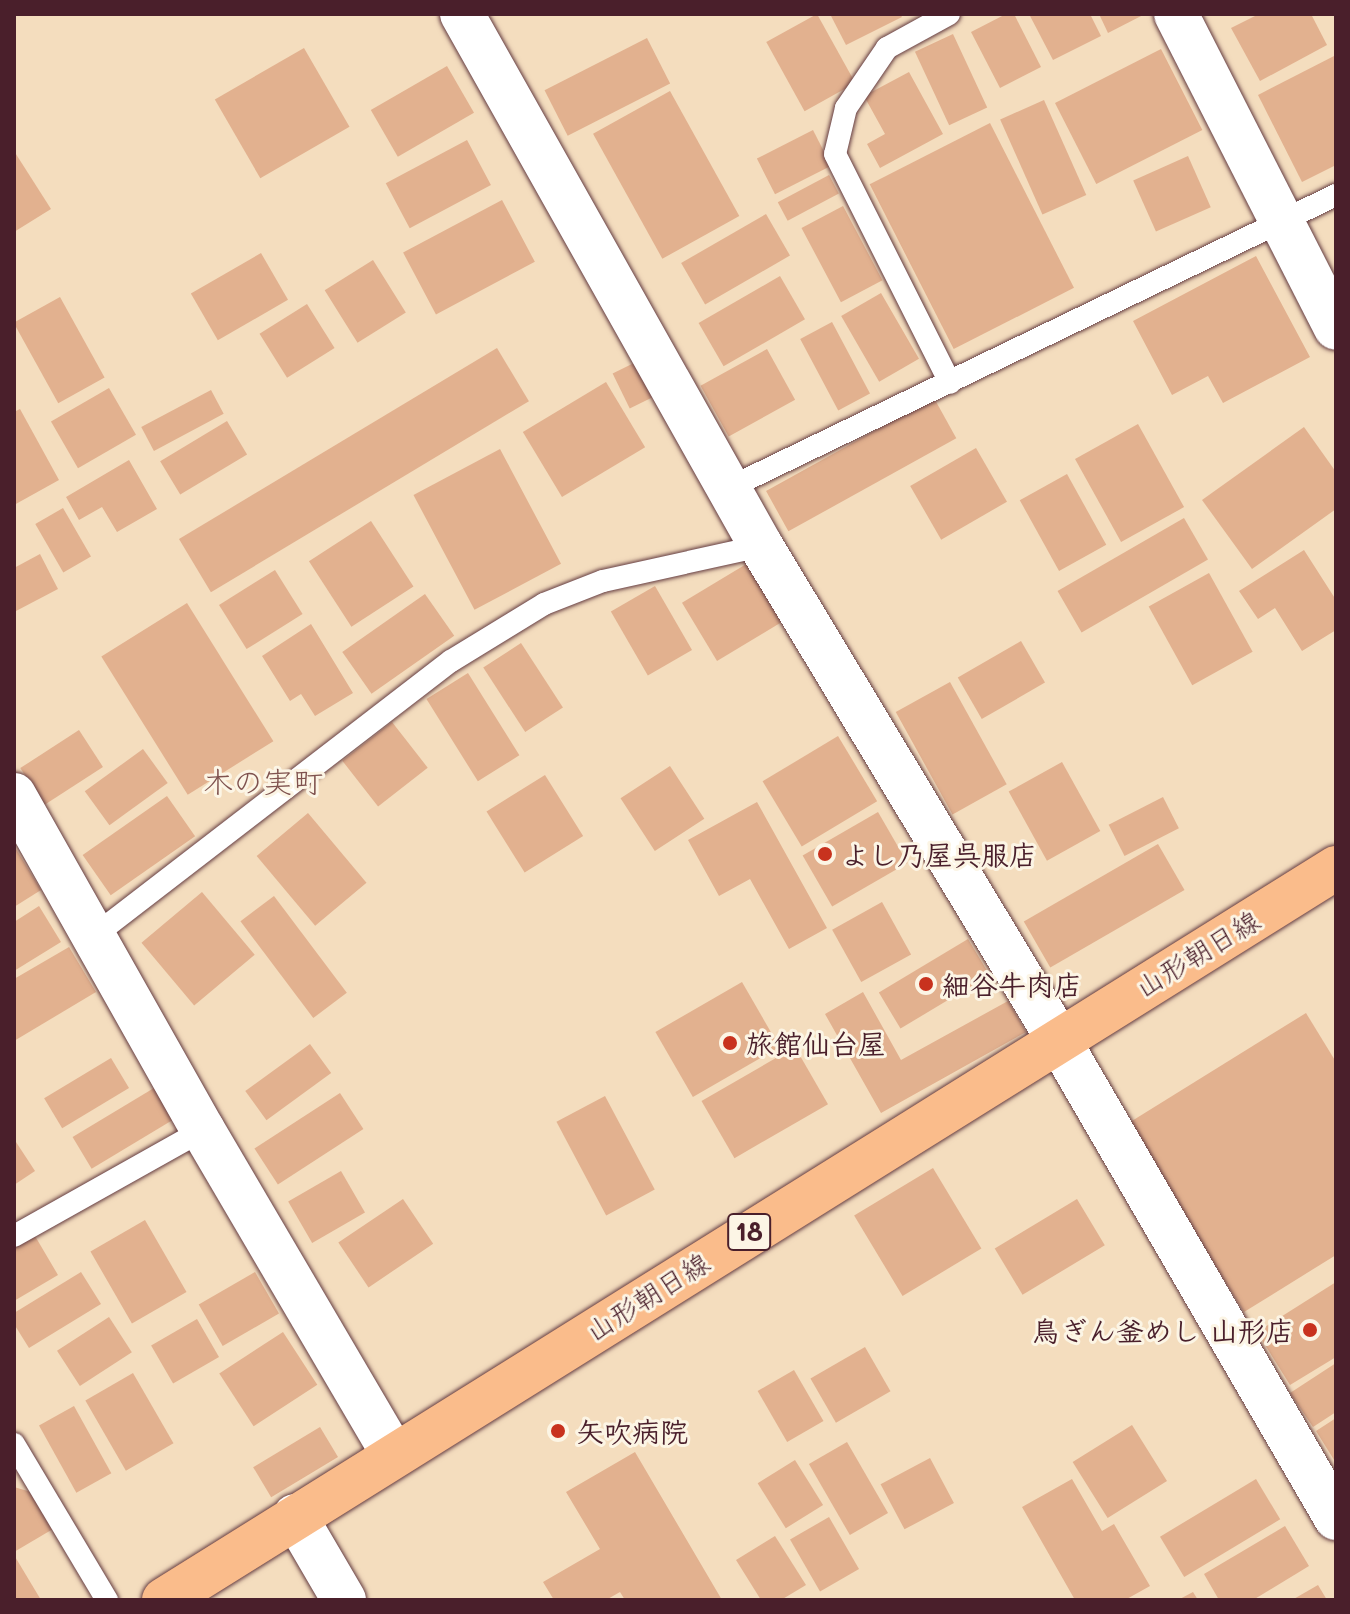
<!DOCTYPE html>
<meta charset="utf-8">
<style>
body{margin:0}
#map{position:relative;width:1350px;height:1614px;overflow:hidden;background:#f4ddbe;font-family:Mali,"Klee One",sans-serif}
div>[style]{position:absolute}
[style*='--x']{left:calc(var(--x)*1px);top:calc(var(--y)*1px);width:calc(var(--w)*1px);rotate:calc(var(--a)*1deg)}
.building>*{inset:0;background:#e2b18f;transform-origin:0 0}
.roads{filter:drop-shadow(0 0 2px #643c41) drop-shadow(0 0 2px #643c41)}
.service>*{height:22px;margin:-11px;padding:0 11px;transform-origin:11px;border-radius:11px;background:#fff}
.minor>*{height:44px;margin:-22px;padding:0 22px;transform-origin:22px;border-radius:22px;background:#fff}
.primary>*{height:44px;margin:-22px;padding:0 22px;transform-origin:22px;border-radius:22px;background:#fabc8b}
.dots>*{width:22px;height:22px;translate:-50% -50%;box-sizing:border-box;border:4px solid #fcf5e5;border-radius:50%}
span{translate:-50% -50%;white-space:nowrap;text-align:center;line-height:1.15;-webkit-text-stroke:6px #fcf5e5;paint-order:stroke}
.shield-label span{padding:2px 6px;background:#fcf5e5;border:2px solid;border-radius:6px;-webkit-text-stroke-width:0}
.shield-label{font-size:26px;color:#4a1f2b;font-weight:700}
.poi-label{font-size:28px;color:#4a1f2b;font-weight:700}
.left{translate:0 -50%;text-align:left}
.right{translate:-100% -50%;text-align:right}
.street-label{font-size:28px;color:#4a1f2b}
.neighbourhood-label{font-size:30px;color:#7f524e}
.frame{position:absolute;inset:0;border:16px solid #4a1f2b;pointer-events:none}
</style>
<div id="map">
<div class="building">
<i style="left:817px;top:14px;width:79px;height:58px;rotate:61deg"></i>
<i style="clip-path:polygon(830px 14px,900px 14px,902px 17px,846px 45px)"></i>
<i style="clip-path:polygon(1006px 14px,1014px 14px,1041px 67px,1000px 88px,971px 32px)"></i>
<i style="clip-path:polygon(1029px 14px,1090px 14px,1101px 36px,1053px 60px)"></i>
<i style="clip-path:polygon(1099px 14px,1145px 14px,1108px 33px)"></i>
<i style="clip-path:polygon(1259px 14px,1311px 14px,1327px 45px,1260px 81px,1231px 28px)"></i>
<i style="left:953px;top:34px;width:81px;height:42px;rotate:65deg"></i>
<i style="left:647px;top:38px;width:51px;height:115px;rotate:63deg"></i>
<i style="left:304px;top:48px;width:91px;height:103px;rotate:60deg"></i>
<i style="left:1161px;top:49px;width:91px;height:119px;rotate:63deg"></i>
<i style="clip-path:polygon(1336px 55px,1336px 165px,1302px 182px,1258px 95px)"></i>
<i style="left:447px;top:66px;width:54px;height:88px;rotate:60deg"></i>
<i style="clip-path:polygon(909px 72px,943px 134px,880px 168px,867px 144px,885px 134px,864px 96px)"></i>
<i style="left:670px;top:91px;width:143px;height:88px;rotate:61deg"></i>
<i style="left:1044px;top:100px;width:104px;height:48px;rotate:66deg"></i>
<i style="left:990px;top:123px;width:185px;height:135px;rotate:63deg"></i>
<i style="left:813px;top:130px;width:40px;height:63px;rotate:63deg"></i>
<i style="left:467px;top:140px;width:51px;height:92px;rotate:62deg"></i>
<i style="clip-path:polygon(14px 151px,51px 209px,14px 232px)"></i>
<i style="left:1188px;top:156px;width:56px;height:60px;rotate:66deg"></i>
<i style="left:829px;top:175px;width:21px;height:58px;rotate:62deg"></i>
<i style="left:502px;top:200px;width:70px;height:112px;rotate:62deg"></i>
<i style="left:843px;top:206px;width:84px;height:47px;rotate:62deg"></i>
<i style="left:766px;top:214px;width:48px;height:98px;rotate:60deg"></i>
<i style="left:261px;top:253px;width:54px;height:81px;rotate:60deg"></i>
<i style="clip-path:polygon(1256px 256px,1310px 357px,1223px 403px,1208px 376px,1172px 395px,1133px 321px)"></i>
<i style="left:373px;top:260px;width:62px;height:57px;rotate:58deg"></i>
<i style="left:780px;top:276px;width:50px;height:94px;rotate:60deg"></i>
<i style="left:881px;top:293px;width:76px;height:46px;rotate:60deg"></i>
<i style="left:60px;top:297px;width:92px;height:53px;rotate:61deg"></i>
<i style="left:307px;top:304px;width:52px;height:56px;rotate:58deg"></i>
<i style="left:832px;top:322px;width:81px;height:36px;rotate:62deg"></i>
<i style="left:497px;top:348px;width:62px;height:371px;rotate:59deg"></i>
<i style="left:767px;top:349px;width:58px;height:76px;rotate:61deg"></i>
<i style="left:636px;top:362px;width:39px;height:26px;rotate:64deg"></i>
<i style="left:606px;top:382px;width:76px;height:97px;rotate:59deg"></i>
<i style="left:109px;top:388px;width:54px;height:67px;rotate:60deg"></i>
<i style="left:211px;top:390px;width:27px;height:79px;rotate:62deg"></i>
<i style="left:934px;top:398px;width:46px;height:192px;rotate:61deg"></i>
<i style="clip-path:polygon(20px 409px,59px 480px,14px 505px,14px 412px)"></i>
<i style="left:227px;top:421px;width:39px;height:78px;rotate:59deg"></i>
<i style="left:1138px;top:424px;width:95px;height:72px;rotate:61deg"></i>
<i style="clip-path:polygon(1304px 427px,1336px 472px,1336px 509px,1252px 569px,1202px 500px)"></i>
<i style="left:976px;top:448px;width:62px;height:76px;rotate:60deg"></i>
<i style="left:500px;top:449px;width:130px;height:98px;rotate:62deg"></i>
<i style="clip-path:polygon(129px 460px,157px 509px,117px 532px,102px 507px,79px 520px,66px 497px)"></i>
<i style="left:1067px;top:474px;width:81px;height:54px;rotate:61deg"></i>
<i style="left:63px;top:508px;width:56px;height:32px;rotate:60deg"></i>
<i style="left:1184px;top:518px;width:48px;height:146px;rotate:60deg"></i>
<i style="left:371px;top:521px;width:78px;height:74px;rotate:57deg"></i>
<i style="clip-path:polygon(1304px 550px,1336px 600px,1336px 630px,1302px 651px,1275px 608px,1258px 619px,1239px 591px)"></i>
<i style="clip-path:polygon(40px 554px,58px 589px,16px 611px,14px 568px)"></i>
<i style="left:748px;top:563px;width:68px;height:77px;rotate:59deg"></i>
<i style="left:275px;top:570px;width:52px;height:66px;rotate:58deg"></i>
<i style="left:1209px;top:573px;width:90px;height:69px;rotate:61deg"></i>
<i style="left:655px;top:586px;width:74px;height:51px;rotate:60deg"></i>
<i style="left:425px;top:594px;width:51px;height:101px;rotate:55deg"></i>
<i style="left:187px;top:603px;width:163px;height:101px;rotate:58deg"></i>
<i style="clip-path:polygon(311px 624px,353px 693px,315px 716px,301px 694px,290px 701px,262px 656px)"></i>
<i style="left:1021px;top:641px;width:48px;height:73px;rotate:60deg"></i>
<i style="left:521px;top:643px;width:77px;height:45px;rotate:57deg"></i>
<i style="left:468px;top:673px;width:97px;height:49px;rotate:58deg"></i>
<i style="left:950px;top:682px;width:117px;height:62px;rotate:61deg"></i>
<i style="left:392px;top:722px;width:58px;height:63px;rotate:52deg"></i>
<i style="left:79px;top:730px;width:44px;height:70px;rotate:57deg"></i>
<i style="left:838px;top:736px;width:76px;height:88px;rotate:59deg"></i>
<i style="left:143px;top:749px;width:42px;height:72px;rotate:54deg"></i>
<i style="left:1062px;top:762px;width:79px;height:61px;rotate:61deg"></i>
<i style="left:670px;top:766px;width:63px;height:59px;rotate:57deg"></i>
<i style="left:545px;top:775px;width:72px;height:69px;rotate:58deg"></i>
<i style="left:167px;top:796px;width:49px;height:103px;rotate:55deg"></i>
<i style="left:1163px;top:797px;width:35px;height:61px;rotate:63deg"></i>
<i style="clip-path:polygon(757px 802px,827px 928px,789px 949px,750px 879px,719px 896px,688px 840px)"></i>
<i style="left:878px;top:812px;width:59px;height:87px;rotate:60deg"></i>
<i style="left:308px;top:813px;width:91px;height:67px;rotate:50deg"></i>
<i style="left:1158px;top:844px;width:53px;height:155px;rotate:60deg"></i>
<i style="clip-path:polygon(16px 849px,41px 890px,14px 907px,14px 850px)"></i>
<i style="left:202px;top:892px;width:82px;height:79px;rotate:50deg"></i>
<i style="left:274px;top:896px;width:121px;height:42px;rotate:53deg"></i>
<i style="left:882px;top:902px;width:60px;height:57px;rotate:61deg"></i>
<i style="clip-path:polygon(39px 906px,61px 942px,14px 971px,14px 922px)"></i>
<i style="left:968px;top:939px;width:42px;height:104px;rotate:59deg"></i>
<i style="clip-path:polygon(69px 947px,96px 992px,14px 1041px,14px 979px)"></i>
<i style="left:742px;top:982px;width:75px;height:100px;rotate:60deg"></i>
<i style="clip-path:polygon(863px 992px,901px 1060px,1008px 1001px,1026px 1032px,881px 1113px,825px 1014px)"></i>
<i style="clip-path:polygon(1306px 1013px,1336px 1062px,1336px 1255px,1244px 1312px,1127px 1124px)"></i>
<i style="left:310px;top:1044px;width:36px;height:80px;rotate:54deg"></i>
<i style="left:795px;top:1047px;width:66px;height:108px;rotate:60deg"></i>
<i style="left:111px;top:1058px;width:35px;height:78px;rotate:59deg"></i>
<i style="left:154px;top:1088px;width:37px;height:95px;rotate:59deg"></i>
<i style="left:340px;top:1093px;width:43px;height:102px;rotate:57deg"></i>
<i style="left:605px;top:1096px;width:106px;height:55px;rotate:62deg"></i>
<i style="clip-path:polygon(14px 1139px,35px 1171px,14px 1185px)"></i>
<i style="left:933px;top:1168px;width:94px;height:92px;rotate:59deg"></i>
<i style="left:341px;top:1171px;width:48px;height:61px;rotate:60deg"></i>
<i style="left:403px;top:1199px;width:54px;height:78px;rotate:56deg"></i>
<i style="left:1077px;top:1199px;width:54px;height:96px;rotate:59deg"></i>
<i style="left:145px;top:1220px;width:83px;height:63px;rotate:60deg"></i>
<i style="clip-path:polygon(35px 1236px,58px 1275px,14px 1301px,14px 1248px)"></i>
<i style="clip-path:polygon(81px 1272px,101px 1304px,29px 1348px,14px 1324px,14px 1313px)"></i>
<i style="left:255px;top:1272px;width:48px;height:65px;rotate:60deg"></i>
<i style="clip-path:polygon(1336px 1282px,1336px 1357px,1290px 1385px,1257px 1332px)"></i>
<i style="left:109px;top:1317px;width:42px;height:62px;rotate:57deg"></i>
<i style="left:197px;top:1319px;width:44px;height:53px;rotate:60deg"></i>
<i style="left:283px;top:1332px;width:63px;height:76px;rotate:57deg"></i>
<i style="left:865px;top:1347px;width:51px;height:63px;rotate:60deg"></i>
<i style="clip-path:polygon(1336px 1363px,1336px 1412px,1313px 1427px,1290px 1393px)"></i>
<i style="left:794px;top:1370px;width:59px;height:42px;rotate:60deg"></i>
<i style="left:133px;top:1373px;width:81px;height:55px;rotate:60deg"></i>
<i style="left:74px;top:1406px;width:77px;height:40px;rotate:61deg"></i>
<i style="clip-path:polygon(1336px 1418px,1336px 1463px,1316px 1431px)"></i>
<i style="left:1132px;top:1425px;width:66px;height:70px;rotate:58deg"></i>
<i style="left:320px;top:1427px;width:35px;height:78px;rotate:59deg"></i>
<i style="left:847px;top:1442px;width:82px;height:44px;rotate:60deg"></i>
<i style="clip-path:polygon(635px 1452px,722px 1600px,625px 1600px,620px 1592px,606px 1600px,554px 1600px,543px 1582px,600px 1549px,566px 1492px)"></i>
<i style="left:930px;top:1458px;width:51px;height:56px;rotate:62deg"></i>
<i style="left:795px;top:1460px;width:53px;height:44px;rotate:58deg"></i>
<i style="clip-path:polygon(1072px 1479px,1102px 1531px,1114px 1524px,1150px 1586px,1125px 1600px,1075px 1600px,1022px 1507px)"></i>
<i style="left:1256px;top:1479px;width:47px;height:112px;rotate:59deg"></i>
<i style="clip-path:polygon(14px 1487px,31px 1492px,53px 1529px,14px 1552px)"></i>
<i style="left:829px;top:1517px;width:60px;height:45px;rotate:60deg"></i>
<i style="clip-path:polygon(1285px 1526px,1309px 1566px,1253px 1600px,1219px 1600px,1204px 1574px)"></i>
<i style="clip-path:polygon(775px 1536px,806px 1585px,781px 1600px,761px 1600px,736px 1560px)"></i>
<i style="clip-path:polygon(14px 1555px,41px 1600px,14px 1600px)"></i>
<i style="clip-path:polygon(1318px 1585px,1327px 1600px,1292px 1600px)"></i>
<i style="clip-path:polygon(1193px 1592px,1198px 1600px,1178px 1600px)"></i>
</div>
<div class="roads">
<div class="service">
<i style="--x:949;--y:14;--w:71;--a:151.3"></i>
<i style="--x:887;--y:48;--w:73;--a:124.3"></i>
<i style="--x:846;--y:108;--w:47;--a:103.4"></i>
<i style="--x:835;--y:154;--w:256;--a:63.3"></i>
<i style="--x:729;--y:488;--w:674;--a:-25.77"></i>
<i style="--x:95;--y:935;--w:449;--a:-37.6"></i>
<i style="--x:451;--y:661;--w:109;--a:-31.5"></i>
<i style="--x:544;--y:604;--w:63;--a:-21.3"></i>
<i style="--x:603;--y:581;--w:162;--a:-12.5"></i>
<i style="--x:14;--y:1236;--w:217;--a:-29.3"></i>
<i style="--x:14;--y:1444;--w:182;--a:59.2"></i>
</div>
<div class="minor">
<i style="--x:462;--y:14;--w:610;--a:60.66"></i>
<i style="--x:761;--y:546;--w:576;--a:58.93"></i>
<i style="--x:1058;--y:1039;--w:554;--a:59.87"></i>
<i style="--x:1176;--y:14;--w:352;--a:63"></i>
<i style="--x:14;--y:795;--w:385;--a:60.6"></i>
<i style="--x:203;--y:1130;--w:377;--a:59.6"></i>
<i style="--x:295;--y:1516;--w:97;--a:59.7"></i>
</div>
<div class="primary">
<i style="--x:164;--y:1600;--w:1382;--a:-31.99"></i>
</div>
</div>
<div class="dots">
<i style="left:825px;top:854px;background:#c8321e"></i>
<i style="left:926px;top:984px;background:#c8321e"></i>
<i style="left:730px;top:1043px;background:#c8321e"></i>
<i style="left:1310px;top:1330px;background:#c8321e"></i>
<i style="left:558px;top:1431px;background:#c8321e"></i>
</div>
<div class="shield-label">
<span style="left:749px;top:1232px">18</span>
</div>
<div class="poi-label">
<span class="left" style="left:841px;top:854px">よし乃屋呉服店</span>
<span class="left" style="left:942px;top:984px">細谷牛肉店</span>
<span class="left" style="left:746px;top:1043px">旅館仙台屋</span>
<span class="right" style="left:1294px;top:1330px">鳥ぎん釜めし 山形店</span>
<span class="left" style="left:576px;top:1431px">矢吹病院</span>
</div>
<div class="street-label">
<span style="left:1197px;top:953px;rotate:-31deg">山形朝日線</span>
<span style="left:647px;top:1296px;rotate:-32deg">山形朝日線</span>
</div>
<div class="neighbourhood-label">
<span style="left:263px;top:781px">木の実町</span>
</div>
<div class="frame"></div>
</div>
